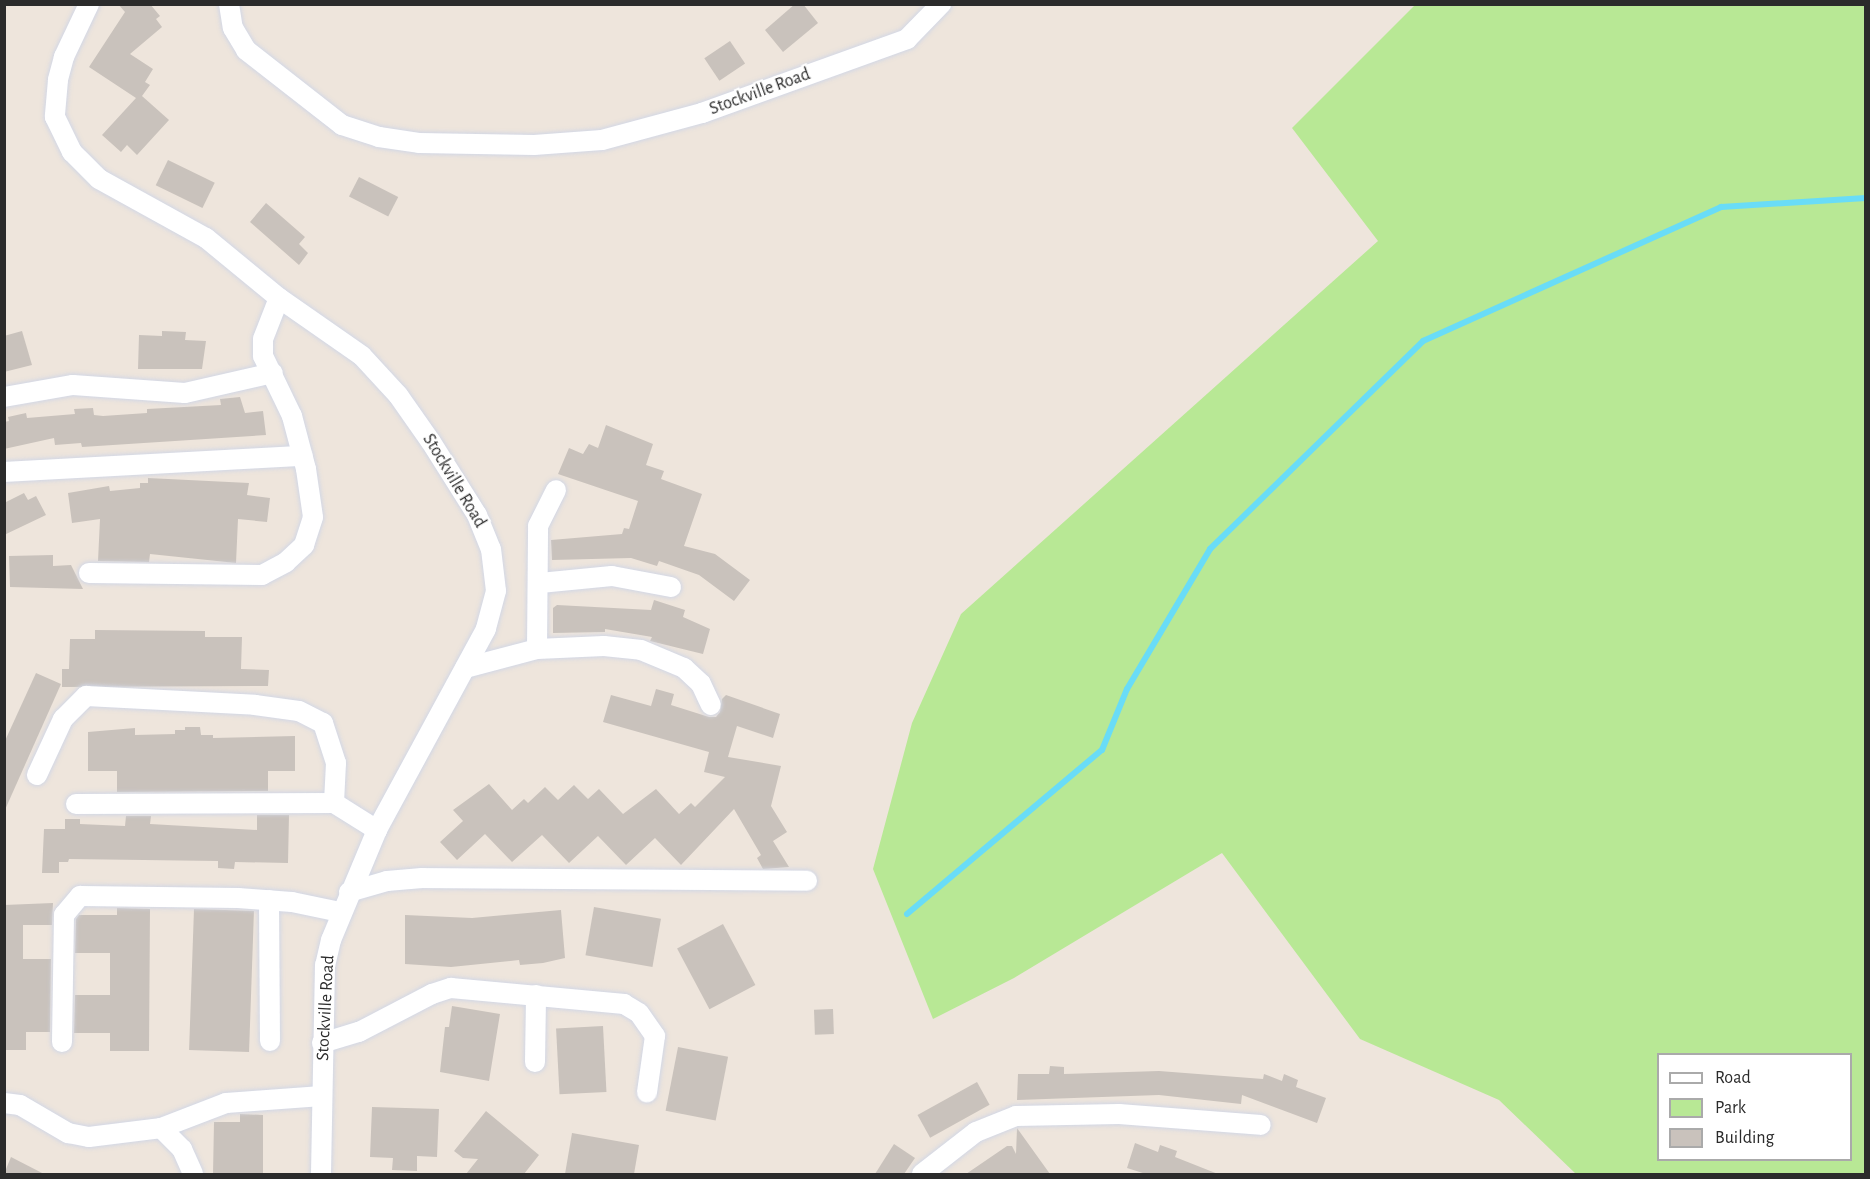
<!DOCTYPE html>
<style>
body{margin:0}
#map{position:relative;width:1870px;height:1179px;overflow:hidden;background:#eee5dc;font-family:"Alegreya Sans",sans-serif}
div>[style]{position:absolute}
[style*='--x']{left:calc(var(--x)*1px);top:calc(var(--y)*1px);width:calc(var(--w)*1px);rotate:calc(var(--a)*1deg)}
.green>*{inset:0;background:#b8e895}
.stream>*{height:6px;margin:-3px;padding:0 3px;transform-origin:3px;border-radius:3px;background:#69dcf7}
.building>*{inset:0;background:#c9c2bc;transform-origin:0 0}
.roads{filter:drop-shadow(0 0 2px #d2d7e5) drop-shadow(0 0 2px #d2d7e5)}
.minor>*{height:20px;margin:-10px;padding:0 10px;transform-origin:10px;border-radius:10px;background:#fff}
span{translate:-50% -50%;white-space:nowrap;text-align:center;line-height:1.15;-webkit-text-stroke:4.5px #fff;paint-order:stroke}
.street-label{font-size:18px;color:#2b2b2b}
.frame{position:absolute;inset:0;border:6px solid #2b2b2b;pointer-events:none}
.legend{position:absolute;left:1657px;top:1053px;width:195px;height:108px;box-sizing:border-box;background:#fff;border:2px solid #aaa;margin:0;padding:8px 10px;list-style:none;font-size:18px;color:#2b2b2b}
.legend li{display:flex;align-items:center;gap:12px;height:30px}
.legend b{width:30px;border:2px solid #aaa}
</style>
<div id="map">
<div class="green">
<i style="clip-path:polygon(evenodd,1415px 5px,1865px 5px,1865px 1174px,1576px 1174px,1499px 1100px,1360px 1039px,1222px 853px,1014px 978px,933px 1019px,873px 869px,912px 723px,961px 614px,1378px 241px,1292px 128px,1415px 5px,1658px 1054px,1850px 1054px,1850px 1160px,1658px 1160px,1658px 1054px)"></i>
</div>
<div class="stream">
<i style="--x:907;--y:914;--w:255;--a:-40.1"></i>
<i style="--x:1102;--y:750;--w:66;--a:-67.7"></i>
<i style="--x:1127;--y:689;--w:163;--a:-59.3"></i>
<i style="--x:1210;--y:549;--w:298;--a:-44.3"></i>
<i style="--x:1423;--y:341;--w:327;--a:-24.2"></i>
<i style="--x:1721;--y:207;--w:145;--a:-3.6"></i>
</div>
<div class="building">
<i style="clip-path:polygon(118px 4px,150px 4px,160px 16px,156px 19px,162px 27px,130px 54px,153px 69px,145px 82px,150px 85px,142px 96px,169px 120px,137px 155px,127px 145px,121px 152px,102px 135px,136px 98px,89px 67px,125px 12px)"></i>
<i style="clip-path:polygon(795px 4px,803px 4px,818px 23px,783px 52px,765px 30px)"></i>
<i style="left:730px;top:41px;width:27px;height:31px;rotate:56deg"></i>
<i style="left:168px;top:160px;width:52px;height:28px;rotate:26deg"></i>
<i style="left:359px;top:177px;width:44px;height:22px;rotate:27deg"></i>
<i style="clip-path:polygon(266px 203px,305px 237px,299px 244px,308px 253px,299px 265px,250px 222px)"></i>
<i style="clip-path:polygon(22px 331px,32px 365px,4px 372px,4px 336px)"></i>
<i style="clip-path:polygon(162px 331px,186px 332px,185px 340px,206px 341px,202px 369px,138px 369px,139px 335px,162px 336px)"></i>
<i style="clip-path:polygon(240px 397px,245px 413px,263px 411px,266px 435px,82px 447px,81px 443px,55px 445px,54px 438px,4px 449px,4px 422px,9px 421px,8px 417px,26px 413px,27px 418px,75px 414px,74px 409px,93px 408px,94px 415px,103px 416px,147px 413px,147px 409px,221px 405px,220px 399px)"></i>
<i style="clip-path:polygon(606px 425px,653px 444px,646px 465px,664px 471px,661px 479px,702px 494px,684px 546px,715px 554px,750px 580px,734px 601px,699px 575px,659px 561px,657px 566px,631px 558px,552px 560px,551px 540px,622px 534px,624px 528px,629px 529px,638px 501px,558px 474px,569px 448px,583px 454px,589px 444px,598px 448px)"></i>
<i style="clip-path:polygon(148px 478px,249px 483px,247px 495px,270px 498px,267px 522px,238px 519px,236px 563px,150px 554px,149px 562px,98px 561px,100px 519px,72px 523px,68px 493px,109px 486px,110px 491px,140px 488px,140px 483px,148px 483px)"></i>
<i style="clip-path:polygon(24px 493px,28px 500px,36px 496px,46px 515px,4px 535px,4px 503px)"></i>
<i style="clip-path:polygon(53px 555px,53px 566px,71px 565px,83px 589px,10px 587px,9px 556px)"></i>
<i style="clip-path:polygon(654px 600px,685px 610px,683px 617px,710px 629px,703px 654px,650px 641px,652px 637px,605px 629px,605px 632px,553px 633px,553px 608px,557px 605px,651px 610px)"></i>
<i style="clip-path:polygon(95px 630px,205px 631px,205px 637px,242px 637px,241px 669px,269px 670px,268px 686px,62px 687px,62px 669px,69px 669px,70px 639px,95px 639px)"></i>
<i style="clip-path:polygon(36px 673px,61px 684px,4px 812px,4px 743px)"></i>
<i style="clip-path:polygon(656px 689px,674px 694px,671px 705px,709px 717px,716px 717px,720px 712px,722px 699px,726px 695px,780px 714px,773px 738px,737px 726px,728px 757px,781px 766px,771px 806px,787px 832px,773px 841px,789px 867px,763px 869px,757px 858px,761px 855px,734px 809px,681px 865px,655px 838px,626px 865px,598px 836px,569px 863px,542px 835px,512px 862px,485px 834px,457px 860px,440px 842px,463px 821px,453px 810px,489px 784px,512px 810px,524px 799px,528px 803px,545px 787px,558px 800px,574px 785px,588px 799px,599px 789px,623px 814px,656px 789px,679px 814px,691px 803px,695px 807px,725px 777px,704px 772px,709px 752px,603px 722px,611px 695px,651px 706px)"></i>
<i style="clip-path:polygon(185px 727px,200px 727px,201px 735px,213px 735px,213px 738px,295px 736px,295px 771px,268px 771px,268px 791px,117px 792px,117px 771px,88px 771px,88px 732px,135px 728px,135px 735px,175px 734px,175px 730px,185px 730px)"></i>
<i style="clip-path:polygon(257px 815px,289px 815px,288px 863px,235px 862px,234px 869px,218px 868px,218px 861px,69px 859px,68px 862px,59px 862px,59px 873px,42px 873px,44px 829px,65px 829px,65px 819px,80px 819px,80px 824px,125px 826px,126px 816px,151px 816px,150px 824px,257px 830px)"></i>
<i style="clip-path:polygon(53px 903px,52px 925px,23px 925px,23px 959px,51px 959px,50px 1032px,26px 1032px,26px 1050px,4px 1050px,4px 905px)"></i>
<i style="left:594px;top:907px;width:68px;height:49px;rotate:10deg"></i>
<i style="clip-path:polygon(117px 908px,150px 909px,149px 1051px,110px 1051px,110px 1033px,74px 1033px,75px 995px,110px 995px,110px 953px,75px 953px,76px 919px,79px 915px,117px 915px)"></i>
<i style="left:194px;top:909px;width:60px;height:141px;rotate:2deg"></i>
<i style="clip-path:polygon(561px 910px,565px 958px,543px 963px,520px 965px,519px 960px,451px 967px,405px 964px,405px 915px,472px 918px)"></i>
<i style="left:723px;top:924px;width:69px;height:52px;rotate:62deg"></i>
<i style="clip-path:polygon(452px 1006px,500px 1014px,489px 1081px,440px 1072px,445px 1027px,449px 1027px)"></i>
<i style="left:833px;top:1009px;width:25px;height:19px;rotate:88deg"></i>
<i style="left:603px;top:1026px;width:66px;height:47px;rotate:87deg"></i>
<i style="left:678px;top:1047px;width:51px;height:65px;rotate:11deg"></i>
<i style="clip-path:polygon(1050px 1066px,1064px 1067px,1064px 1074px,1159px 1071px,1263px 1079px,1264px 1074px,1282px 1081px,1284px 1074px,1298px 1080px,1296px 1087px,1326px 1098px,1317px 1123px,1242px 1095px,1241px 1104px,1159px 1095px,1017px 1100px,1018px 1074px,1049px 1074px)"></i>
<i style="left:977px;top:1082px;width:26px;height:68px;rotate:61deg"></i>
<i style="clip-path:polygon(372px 1107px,439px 1109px,437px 1157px,417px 1156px,417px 1171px,392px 1170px,393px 1158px,370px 1157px)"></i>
<i style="clip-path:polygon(486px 1111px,539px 1155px,524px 1174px,466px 1174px,478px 1159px,463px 1158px,454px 1151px)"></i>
<i style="clip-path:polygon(240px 1114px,263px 1115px,263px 1174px,213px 1174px,214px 1122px,240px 1122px)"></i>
<i style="clip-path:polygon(1017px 1128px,1050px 1174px,966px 1174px,1007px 1146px,1012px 1146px,1016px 1154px)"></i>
<i style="clip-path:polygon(572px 1133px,639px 1145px,634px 1174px,565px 1174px)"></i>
<i style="clip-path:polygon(1135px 1143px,1158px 1152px,1160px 1145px,1177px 1151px,1175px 1157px,1218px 1174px,1146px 1174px,1127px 1168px)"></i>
<i style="clip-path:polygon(894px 1144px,915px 1158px,904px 1174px,875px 1174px)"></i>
<i style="clip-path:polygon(11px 1157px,44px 1174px,4px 1174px)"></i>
</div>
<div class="roads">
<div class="minor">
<i style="--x:89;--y:4;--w:59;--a:115.3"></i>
<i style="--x:64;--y:57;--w:24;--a:105"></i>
<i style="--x:58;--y:80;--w:37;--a:95"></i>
<i style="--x:55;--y:117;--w:39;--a:64"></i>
<i style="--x:72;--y:152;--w:38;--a:45"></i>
<i style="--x:99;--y:179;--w:122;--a:28.9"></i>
<i style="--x:206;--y:238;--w:94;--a:39.4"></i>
<i style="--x:279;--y:298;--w:101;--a:34.9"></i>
<i style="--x:362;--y:356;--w:53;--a:47.3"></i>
<i style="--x:398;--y:395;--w:57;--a:54.9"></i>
<i style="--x:431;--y:442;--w:86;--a:57.8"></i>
<i style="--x:477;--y:515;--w:37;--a:68"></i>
<i style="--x:491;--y:549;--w:42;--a:83.2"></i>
<i style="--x:496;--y:591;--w:39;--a:105"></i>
<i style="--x:486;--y:629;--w:229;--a:118.5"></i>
<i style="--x:377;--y:830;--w:119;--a:112.7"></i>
<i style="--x:331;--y:940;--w:26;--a:103"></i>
<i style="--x:325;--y:965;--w:209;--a:91.1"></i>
<i style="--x:229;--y:4;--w:24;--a:81"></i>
<i style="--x:233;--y:28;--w:26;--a:59"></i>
<i style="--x:246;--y:50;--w:122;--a:38"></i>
<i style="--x:342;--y:125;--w:39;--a:18"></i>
<i style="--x:379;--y:137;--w:40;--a:8.5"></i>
<i style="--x:419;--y:143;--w:115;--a:1"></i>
<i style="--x:534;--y:145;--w:68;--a:-4.2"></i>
<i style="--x:602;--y:140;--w:104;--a:-15.1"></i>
<i style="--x:702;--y:113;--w:218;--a:-19.8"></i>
<i style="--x:907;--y:39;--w:49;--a:-45.8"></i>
<i style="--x:4;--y:397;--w:70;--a:-9.9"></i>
<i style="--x:73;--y:385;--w:112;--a:4.1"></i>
<i style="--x:185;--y:393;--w:90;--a:-12.8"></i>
<i style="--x:4;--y:472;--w:299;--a:-3.1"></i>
<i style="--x:89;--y:573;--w:173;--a:0.7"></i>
<i style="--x:262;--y:575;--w:27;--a:-28"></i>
<i style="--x:286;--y:562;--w:25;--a:-43"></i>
<i style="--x:304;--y:545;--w:29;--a:-72"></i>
<i style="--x:313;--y:517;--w:49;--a:-98.3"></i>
<i style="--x:306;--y:469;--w:55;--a:-104.8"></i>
<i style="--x:292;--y:416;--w:67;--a:-115.8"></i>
<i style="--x:263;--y:356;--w:17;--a:-90"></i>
<i style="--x:263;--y:339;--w:44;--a:-68.7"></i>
<i style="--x:540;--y:583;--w:72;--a:-5.6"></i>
<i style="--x:612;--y:576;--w:60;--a:10.6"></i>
<i style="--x:537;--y:649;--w:67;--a:-2.6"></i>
<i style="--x:604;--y:646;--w:37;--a:6"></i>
<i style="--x:641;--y:650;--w:47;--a:22.7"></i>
<i style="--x:684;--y:668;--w:23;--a:43"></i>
<i style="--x:701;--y:684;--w:23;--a:65"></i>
<i style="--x:465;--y:668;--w:74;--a:-14.8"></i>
<i style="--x:537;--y:649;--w:123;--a:-89.5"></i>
<i style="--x:538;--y:526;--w:40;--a:-63.4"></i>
<i style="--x:37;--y:775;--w:62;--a:-65.1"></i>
<i style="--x:63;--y:719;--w:33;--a:-45"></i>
<i style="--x:86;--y:696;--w:169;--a:3"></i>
<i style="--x:255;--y:705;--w:44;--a:7.8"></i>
<i style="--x:299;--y:711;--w:27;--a:27"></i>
<i style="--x:323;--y:723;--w:42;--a:72"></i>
<i style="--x:336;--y:763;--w:40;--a:92.9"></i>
<i style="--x:76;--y:804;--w:258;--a:-0.2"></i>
<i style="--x:334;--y:803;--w:51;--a:32.1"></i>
<i style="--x:349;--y:892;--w:40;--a:-16"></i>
<i style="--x:387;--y:881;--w:35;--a:-5"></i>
<i style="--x:422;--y:878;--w:385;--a:0.4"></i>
<i style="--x:269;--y:900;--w:141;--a:89.6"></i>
<i style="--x:62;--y:1042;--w:127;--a:-89.1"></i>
<i style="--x:64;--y:915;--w:25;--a:-50"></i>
<i style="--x:80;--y:896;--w:158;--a:0.7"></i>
<i style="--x:238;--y:898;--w:54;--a:4.2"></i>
<i style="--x:292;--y:902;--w:49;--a:11.8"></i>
<i style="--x:322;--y:1043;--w:39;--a:-17"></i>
<i style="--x:359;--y:1032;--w:82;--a:-27.5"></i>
<i style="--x:432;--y:994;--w:20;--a:-18"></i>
<i style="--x:451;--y:988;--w:174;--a:5.3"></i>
<i style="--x:624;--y:1004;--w:17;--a:31"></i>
<i style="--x:639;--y:1013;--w:28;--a:55"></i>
<i style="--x:655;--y:1036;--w:57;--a:98.1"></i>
<i style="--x:535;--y:1062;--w:67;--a:-89.1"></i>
<i style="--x:4;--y:1103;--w:16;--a:7"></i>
<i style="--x:20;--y:1105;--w:56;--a:30.3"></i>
<i style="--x:68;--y:1133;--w:21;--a:11"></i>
<i style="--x:89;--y:1137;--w:73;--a:-7.1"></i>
<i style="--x:161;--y:1128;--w:70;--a:-21"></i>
<i style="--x:226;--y:1103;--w:96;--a:-4.2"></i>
<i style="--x:161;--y:1128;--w:30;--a:45"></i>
<i style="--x:182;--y:1149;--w:27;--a:66"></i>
<i style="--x:922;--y:1174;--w:68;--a:-37.9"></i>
<i style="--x:976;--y:1132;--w:43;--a:-21.8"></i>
<i style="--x:1016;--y:1116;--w:103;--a:-1.1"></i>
<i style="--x:1119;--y:1114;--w:142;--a:4.4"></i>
</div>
</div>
<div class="street-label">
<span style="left:760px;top:92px;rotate:-20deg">Stockville Road</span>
<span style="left:454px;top:481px;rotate:59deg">Stockville Road</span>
<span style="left:326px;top:1008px;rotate:-87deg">Stockville Road</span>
</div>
<div class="frame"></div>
<ul class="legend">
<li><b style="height:8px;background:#fff"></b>Road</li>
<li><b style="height:16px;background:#b8e895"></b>Park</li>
<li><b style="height:16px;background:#c9c2bc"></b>Building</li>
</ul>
</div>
